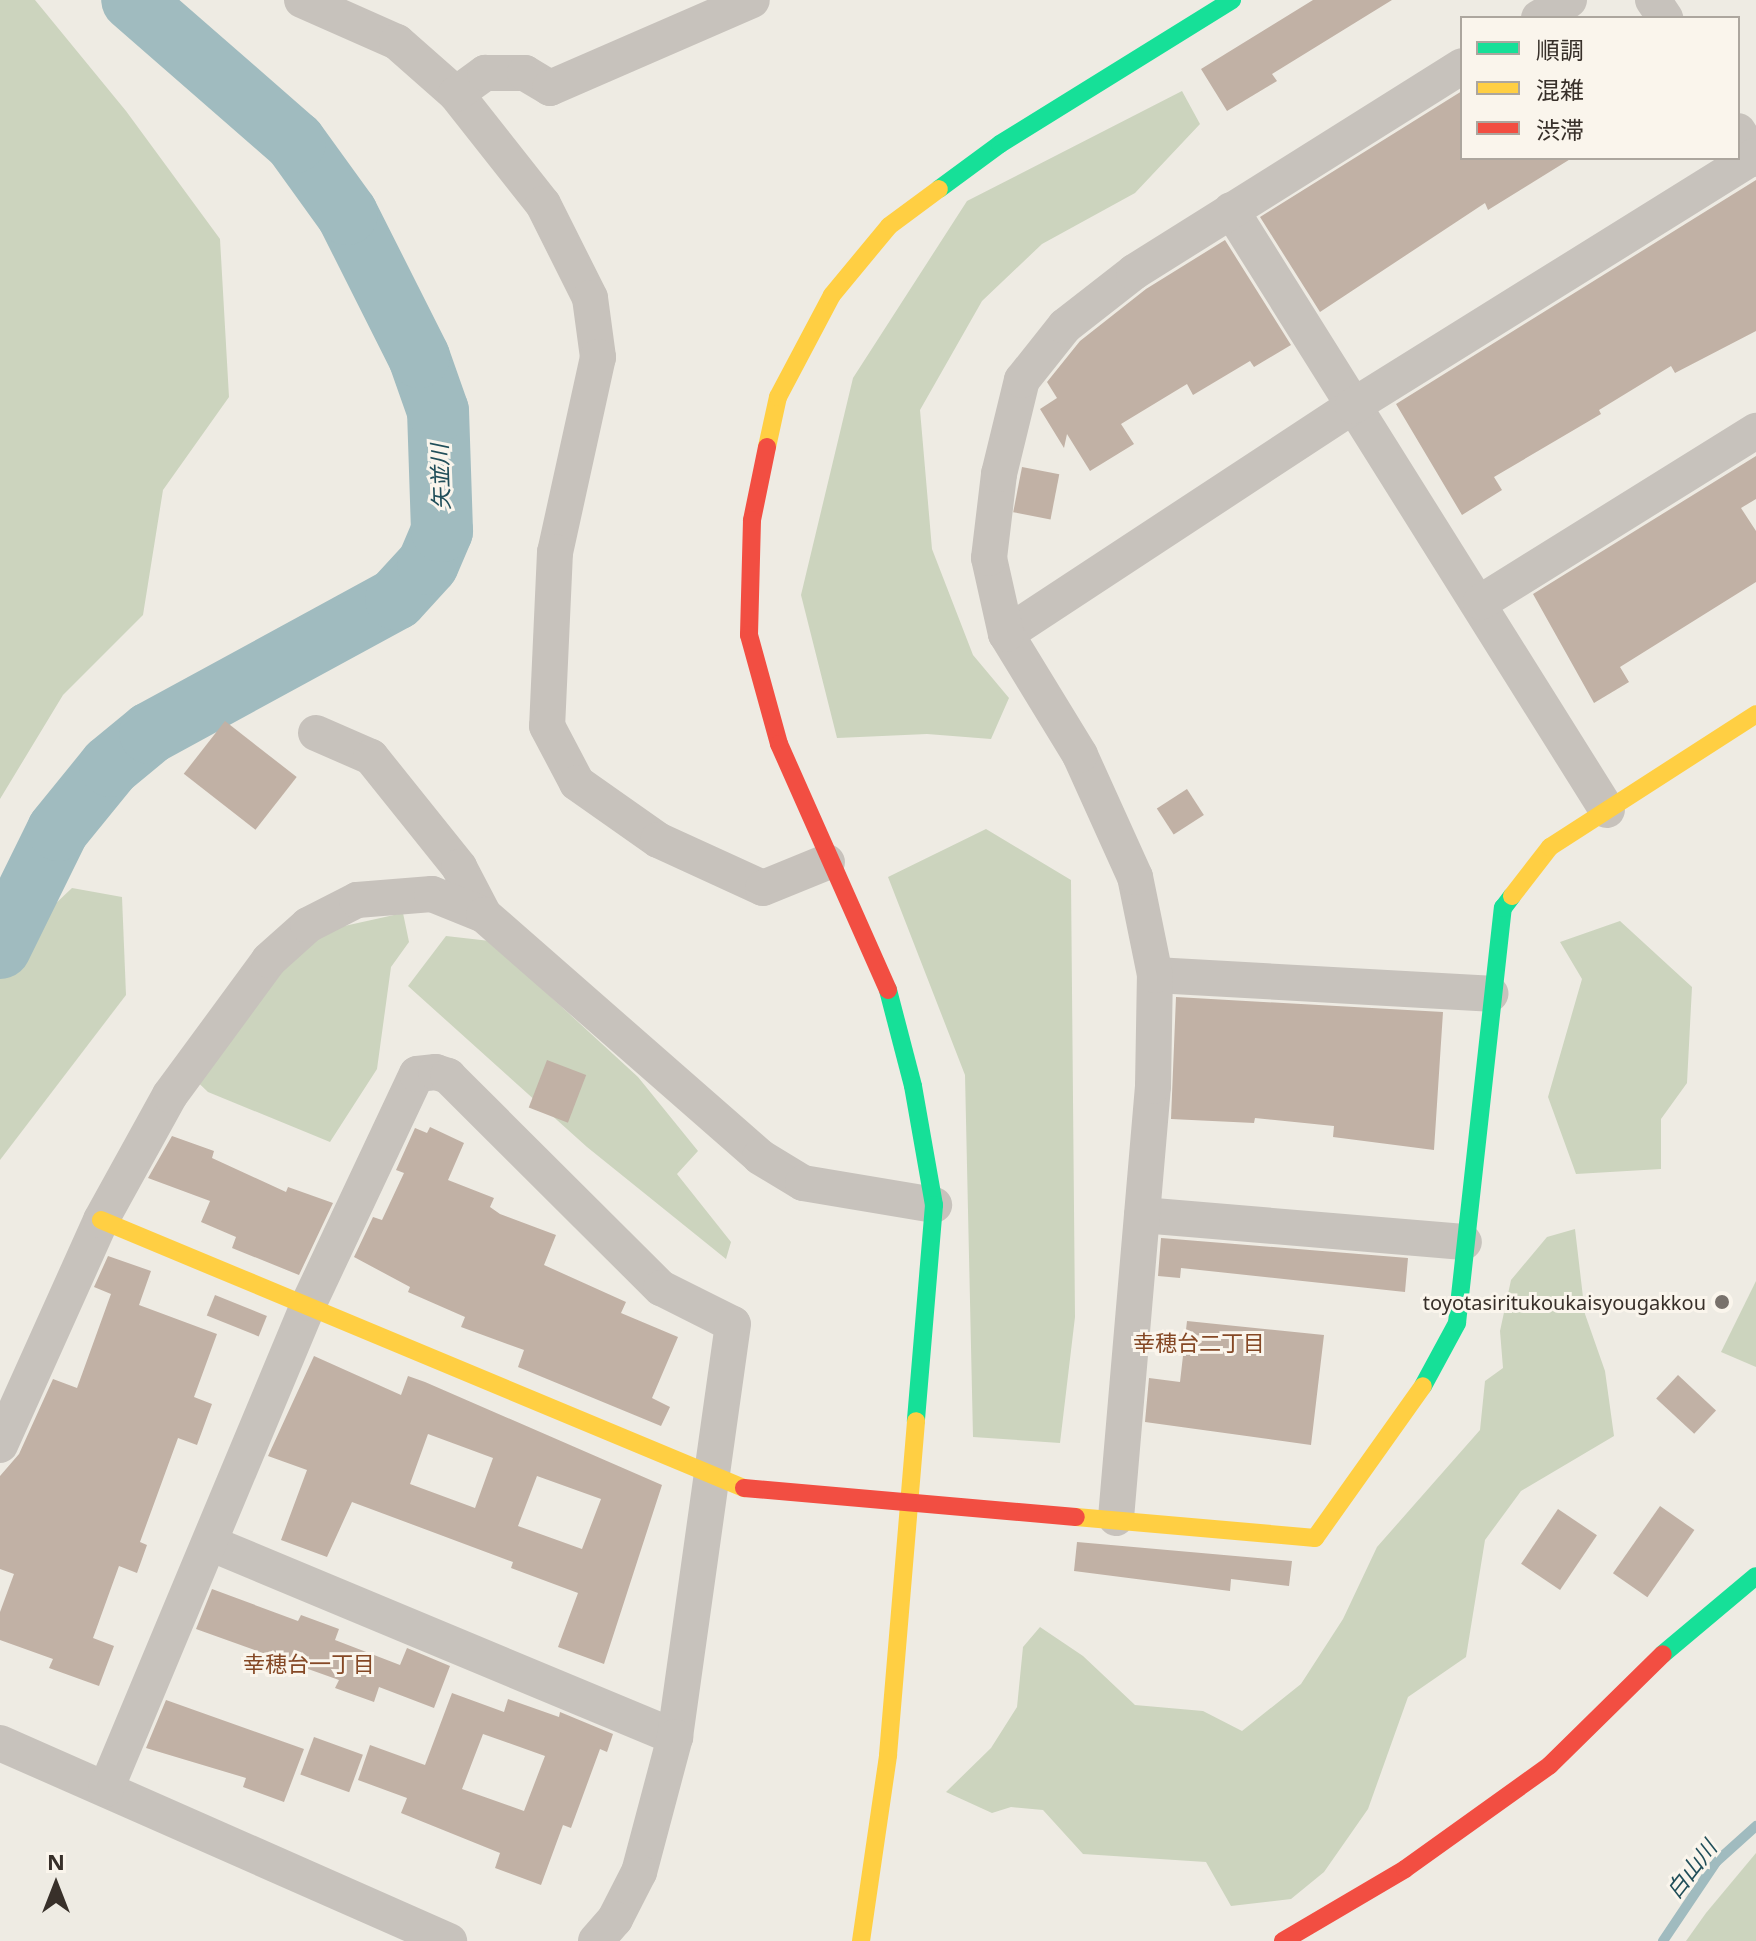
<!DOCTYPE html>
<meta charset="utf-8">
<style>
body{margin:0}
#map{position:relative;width:1756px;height:1941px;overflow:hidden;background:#eeebe3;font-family:"Noto Sans","Noto Sans JP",sans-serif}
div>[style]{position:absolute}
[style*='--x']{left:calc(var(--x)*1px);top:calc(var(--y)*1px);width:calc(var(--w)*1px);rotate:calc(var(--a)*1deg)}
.green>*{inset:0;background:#ccd4be}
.stream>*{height:10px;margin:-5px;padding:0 5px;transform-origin:5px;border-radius:5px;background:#a0bbbf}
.river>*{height:62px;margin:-31px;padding:0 31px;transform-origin:31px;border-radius:31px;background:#a0bbbf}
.building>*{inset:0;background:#c1b1a5;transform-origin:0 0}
.street>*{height:36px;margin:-18px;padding:0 18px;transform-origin:18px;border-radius:18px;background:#c7c2bc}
.fast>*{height:18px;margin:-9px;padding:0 9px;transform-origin:9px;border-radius:9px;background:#16e098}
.slow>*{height:18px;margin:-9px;padding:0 9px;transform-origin:9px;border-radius:9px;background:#ffcf43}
.jam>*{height:18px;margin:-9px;padding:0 9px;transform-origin:9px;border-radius:9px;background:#f24e42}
.jam-bridge>*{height:18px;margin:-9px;padding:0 9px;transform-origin:9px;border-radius:9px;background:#f24e42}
.dots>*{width:22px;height:22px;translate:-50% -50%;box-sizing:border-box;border:4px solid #faf5ec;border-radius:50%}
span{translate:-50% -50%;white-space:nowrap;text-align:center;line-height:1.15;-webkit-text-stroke:6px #faf5ec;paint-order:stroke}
.poi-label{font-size:20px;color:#38302a}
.right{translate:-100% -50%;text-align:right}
.water-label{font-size:22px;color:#204e59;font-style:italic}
.neighbourhood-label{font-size:22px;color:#854825}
.legend{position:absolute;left:1460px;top:16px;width:280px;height:144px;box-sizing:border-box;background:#faf5ec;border:2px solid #aca69e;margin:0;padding:10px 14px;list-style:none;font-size:24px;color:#38302a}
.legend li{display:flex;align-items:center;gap:16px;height:40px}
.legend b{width:40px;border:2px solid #aca69e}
.north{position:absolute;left:16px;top:1845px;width:80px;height:80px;-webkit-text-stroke:6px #faf5ec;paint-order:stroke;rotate:0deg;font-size:22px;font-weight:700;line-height:32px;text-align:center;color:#38302a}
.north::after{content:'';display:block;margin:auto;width:28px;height:36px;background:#38302a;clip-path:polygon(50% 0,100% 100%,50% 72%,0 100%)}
</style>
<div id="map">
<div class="green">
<i style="clip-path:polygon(0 0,35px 0,126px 111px,220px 239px,229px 397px,163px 490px,143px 615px,63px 695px,0 799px)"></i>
<i style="clip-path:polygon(1182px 91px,1200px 124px,1135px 193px,1042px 244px,982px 301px,920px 410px,932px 549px,973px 655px,1009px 698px,991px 739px,927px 734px,837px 738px,801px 595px,853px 378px,967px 201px)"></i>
<i style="clip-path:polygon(986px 829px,1071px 880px,1075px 1317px,1060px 1443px,973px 1437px,965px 1075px,888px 877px)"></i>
<i style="clip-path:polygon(72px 888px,122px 897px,126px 995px,0 1160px,0 956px)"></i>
<i style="clip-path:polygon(403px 913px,409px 942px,391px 967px,377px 1069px,330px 1142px,208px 1092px,185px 1070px,263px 944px)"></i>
<i style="clip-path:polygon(1620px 921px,1692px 987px,1687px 1083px,1661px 1119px,1661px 1169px,1576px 1174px,1548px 1097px,1582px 979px,1560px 942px)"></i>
<i style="clip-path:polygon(446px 936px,490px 941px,638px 1077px,698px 1151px,677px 1174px,731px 1242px,726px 1259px,587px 1147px,408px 986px)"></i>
<i style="clip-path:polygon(1575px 1229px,1585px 1314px,1605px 1371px,1614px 1436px,1521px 1491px,1485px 1540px,1466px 1657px,1408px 1697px,1368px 1809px,1324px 1872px,1291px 1899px,1231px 1906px,1206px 1862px,1083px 1854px,1043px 1810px,1011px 1807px,992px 1813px,946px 1792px,991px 1748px,1017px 1707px,1023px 1647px,1040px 1627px,1083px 1656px,1135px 1705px,1203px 1711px,1242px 1731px,1301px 1684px,1343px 1619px,1377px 1547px,1480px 1430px,1485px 1381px,1503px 1368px,1500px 1331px,1511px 1280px,1547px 1237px)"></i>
<i style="clip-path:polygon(1756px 1281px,1756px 1367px,1721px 1352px)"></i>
<i style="clip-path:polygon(1756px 1853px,1756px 1941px,1686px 1941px,1706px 1913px)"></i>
</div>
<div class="stream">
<i style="--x:1663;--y:1941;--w:95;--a:-56.1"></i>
<i style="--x:1716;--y:1862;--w:54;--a:-42"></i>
</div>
<div class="river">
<i style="--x:0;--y:948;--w:131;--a:-63.8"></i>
<i style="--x:58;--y:830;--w:82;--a:-50.9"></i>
<i style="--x:110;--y:766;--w:52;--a:-39.5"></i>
<i style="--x:150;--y:733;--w:280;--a:-28.6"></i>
<i style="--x:396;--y:599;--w:47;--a:-47.6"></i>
<i style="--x:428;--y:564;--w:36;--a:-67"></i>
<i style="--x:442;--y:531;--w:120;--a:-91.9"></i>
<i style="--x:438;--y:411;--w:57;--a:-109.4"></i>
<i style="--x:419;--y:357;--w:160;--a:-116.7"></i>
<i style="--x:347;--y:214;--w:89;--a:-125.8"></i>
<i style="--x:295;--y:142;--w:216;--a:-138.9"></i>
</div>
<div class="building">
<i style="clip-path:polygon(1313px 0,1392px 0,1272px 74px,1277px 81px,1227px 111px,1201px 69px)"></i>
<i style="clip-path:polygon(1462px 91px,1462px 158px,1572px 158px,1488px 210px,1485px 203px,1320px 312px,1260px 217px)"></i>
<i style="clip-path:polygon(1756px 180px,1756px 331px,1675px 373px,1671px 366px,1599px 410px,1601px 414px,1494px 477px,1502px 490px,1462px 515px,1396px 404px)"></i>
<i style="clip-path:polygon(1225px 240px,1291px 345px,1254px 367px,1250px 361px,1193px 395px,1187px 384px,1121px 424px,1134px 444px,1090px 471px,1067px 434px,1064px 448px,1040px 409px,1057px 398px,1047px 382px,1080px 341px,1146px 289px)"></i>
<i style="clip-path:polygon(1756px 456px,1756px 499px,1741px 508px,1756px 531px,1756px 582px,1620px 667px,1629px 682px,1594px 703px,1533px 594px)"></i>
<i style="left:1022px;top:467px;width:38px;height:46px;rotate:11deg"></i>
<i style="left:225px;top:721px;width:91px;height:67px;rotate:38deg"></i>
<i style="left:1187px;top:789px;width:31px;height:36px;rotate:57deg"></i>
<i style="clip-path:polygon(1176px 997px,1443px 1012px,1434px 1150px,1333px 1137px,1334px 1126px,1255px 1118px,1254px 1123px,1171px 1119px)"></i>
<i style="left:547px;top:1060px;width:42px;height:51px;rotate:21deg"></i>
<i style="clip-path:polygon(430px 1127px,464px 1143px,448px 1180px,494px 1198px,490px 1207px,500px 1214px,556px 1235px,544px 1265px,626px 1302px,621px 1313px,678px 1337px,652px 1398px,670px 1407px,661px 1426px,518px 1367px,524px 1350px,461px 1327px,465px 1317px,408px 1292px,410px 1287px,354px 1257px,373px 1217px,382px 1220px,404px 1173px,396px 1170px,415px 1128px,427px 1133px)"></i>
<i style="clip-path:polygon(172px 1136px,214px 1151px,212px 1158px,286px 1192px,288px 1187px,333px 1203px,299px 1275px,232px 1248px,236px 1237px,201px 1222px,210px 1201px,148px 1178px)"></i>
<i style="clip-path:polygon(1161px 1238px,1408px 1258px,1405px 1292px,1181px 1268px,1180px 1278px,1158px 1276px)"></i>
<i style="clip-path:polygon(108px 1256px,151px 1271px,139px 1305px,217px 1334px,194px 1397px,212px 1404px,197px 1445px,178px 1438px,140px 1542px,147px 1545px,137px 1573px,119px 1566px,93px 1638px,114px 1646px,99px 1686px,49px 1668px,53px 1659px,0 1640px,0 1612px,14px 1574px,0 1569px,0 1476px,19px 1454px,53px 1379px,77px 1388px,111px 1294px,94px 1287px)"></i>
<i style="left:215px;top:1295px;width:56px;height:22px;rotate:22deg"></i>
<i style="clip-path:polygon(1187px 1321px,1324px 1335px,1311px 1445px,1145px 1422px,1149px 1378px,1180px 1382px)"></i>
<i style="clip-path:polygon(evenodd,314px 1356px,401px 1395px,408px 1376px,425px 1382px,662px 1485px,604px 1664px,558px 1647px,578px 1593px,511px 1568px,513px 1562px,352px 1502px,327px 1557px,281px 1540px,307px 1470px,268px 1456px,314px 1356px,428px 1434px,493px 1458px,475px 1508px,410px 1484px,428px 1434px,314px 1356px,537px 1476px,601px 1499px,582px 1549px,518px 1526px,537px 1476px)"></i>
<i style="left:1678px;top:1375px;width:52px;height:32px;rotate:43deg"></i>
<i style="left:1660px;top:1506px;width:42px;height:82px;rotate:35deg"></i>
<i style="left:1558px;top:1509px;width:47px;height:66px;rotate:34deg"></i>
<i style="clip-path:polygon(1077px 1542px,1292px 1561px,1289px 1586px,1231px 1579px,1230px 1591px,1074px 1571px)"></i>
<i style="clip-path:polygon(212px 1589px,298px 1621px,301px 1615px,339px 1629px,335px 1640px,400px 1665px,407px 1648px,450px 1666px,434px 1708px,379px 1687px,374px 1702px,335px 1688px,339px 1680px,196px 1629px)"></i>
<i style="clip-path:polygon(evenodd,452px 1693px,504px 1712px,508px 1699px,559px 1717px,560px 1712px,613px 1734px,607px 1752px,600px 1749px,571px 1828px,563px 1825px,541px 1885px,495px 1868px,500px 1853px,401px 1813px,407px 1798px,358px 1780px,370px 1745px,425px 1765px,452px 1693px,483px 1734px,545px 1756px,524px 1811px,462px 1789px,483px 1734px)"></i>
<i style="clip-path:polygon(166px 1700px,304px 1749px,284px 1802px,243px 1787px,246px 1778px,146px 1748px)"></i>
<i style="left:314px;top:1737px;width:52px;height:40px;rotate:20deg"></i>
</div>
<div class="street">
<i style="--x:302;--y:0;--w:104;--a:23.9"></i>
<i style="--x:397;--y:42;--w:79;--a:41.4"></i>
<i style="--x:456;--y:94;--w:140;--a:51.7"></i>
<i style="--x:543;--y:204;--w:105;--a:63.4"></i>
<i style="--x:590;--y:298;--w:60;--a:82.3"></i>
<i style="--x:598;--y:357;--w:200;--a:102.4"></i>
<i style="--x:555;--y:552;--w:174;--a:92.6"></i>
<i style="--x:547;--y:726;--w:64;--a:62.2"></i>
<i style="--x:577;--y:783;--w:99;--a:35.1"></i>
<i style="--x:658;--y:840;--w:115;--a:24.6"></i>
<i style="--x:763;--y:888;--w:69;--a:-22.1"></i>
<i style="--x:1653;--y:0;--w:22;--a:56"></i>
<i style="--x:1539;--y:18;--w:35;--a:-31"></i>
<i style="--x:456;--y:94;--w:36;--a:-36"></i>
<i style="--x:485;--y:73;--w:40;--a:0"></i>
<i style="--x:525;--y:73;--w:29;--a:31"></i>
<i style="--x:550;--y:88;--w:220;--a:-23.5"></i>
<i style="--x:1738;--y:131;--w:33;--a:57"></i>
<i style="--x:1231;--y:210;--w:708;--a:57.93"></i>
<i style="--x:1481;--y:602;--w:324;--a:-31.9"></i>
<i style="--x:1006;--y:634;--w:415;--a:-33.3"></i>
<i style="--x:1353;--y:406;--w:473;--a:-31.9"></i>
<i style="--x:316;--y:733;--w:60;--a:23.6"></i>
<i style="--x:371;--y:757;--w:141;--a:51.3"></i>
<i style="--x:459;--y:867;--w:54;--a:62.5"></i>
<i style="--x:1155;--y:975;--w:336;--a:3.2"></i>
<i style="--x:1142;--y:1215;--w:323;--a:4.8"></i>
<i style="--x:0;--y:1445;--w:247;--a:-65.8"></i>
<i style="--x:101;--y:1220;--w:143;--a:-61.1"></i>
<i style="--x:170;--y:1095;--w:167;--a:-53.7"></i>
<i style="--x:269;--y:960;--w:52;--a:-41.9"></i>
<i style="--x:308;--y:925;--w:55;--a:-27"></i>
<i style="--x:357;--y:900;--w:75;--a:-4.6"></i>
<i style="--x:432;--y:894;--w:56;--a:22"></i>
<i style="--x:484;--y:915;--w:367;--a:41.2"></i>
<i style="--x:760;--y:1157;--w:50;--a:31.2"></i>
<i style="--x:803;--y:1183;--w:133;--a:9.5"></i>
<i style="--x:1116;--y:1518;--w:434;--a:-85.1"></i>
<i style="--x:1153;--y:1086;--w:111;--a:-89"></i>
<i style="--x:1155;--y:975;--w:100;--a:-101.5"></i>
<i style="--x:1135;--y:877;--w:134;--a:-114.3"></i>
<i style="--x:1080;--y:755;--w:142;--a:-121.4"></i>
<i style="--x:1006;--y:634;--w:78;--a:-102.6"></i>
<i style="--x:989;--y:558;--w:85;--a:-83.2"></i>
<i style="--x:999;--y:474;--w:97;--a:-76.3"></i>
<i style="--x:1022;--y:380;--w:69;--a:-51.5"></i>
<i style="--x:1065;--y:326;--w:88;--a:-38"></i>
<i style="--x:1134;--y:272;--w:387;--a:-32.1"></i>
<i style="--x:212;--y:1544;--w:502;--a:22.63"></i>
<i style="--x:0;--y:1743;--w:491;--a:23.8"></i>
<i style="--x:106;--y:1789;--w:527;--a:-67.33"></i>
<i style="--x:309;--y:1303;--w:253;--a:-64.8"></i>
<i style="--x:417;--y:1074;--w:19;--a:-6"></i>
<i style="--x:436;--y:1072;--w:13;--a:18"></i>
<i style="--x:448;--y:1076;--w:301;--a:44.9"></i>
<i style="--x:661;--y:1288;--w:80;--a:26.6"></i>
<i style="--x:733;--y:1324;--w:417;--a:98"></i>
<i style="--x:675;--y:1737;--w:140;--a:104.9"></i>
<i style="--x:639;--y:1872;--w:53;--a:117.1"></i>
<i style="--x:615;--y:1919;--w:29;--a:131"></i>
</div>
<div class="fast">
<i style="--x:939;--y:189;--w:76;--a:-36.4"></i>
<i style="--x:1000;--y:144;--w:273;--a:-31.8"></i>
<i style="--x:888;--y:990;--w:99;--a:75.4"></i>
<i style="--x:913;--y:1086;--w:121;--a:80"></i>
<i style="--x:934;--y:1205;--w:217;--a:94.8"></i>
<i style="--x:1423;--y:1386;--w:72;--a:-61.6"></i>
<i style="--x:1457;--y:1323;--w:418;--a:-83.7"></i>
<i style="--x:1503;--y:908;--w:15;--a:-53"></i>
<i style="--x:1663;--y:1654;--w:121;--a:-40"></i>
</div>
<div class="slow">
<i style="--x:767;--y:447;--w:51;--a:-77.6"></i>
<i style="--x:778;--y:397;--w:115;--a:-62.1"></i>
<i style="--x:832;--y:295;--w:89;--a:-50.4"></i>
<i style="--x:889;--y:226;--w:62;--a:-36.5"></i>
<i style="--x:1512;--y:896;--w:62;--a:-52.2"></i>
<i style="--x:1550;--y:847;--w:245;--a:-32.8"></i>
<i style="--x:101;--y:1220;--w:697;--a:22.63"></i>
<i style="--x:1076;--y:1517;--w:240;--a:5"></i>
<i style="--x:1315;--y:1538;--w:186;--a:-54.6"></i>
<i style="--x:861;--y:1941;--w:188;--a:-81.7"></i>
<i style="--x:888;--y:1755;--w:335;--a:-85.2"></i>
</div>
<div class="jam">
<i style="--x:767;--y:447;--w:75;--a:101.6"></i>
<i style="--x:752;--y:520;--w:115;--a:91.5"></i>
<i style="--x:749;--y:635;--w:113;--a:74.6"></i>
<i style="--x:779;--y:744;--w:269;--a:66.1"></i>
<i style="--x:1283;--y:1941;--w:142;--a:-30.5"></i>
<i style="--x:1405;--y:1869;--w:178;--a:-35.6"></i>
<i style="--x:1550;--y:1765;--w:158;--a:-44.5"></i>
</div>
<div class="jam-bridge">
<i style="--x:744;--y:1488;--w:333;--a:5"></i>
</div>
<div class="dots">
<i style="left:1722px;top:1302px;background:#78716b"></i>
</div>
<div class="poi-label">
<span class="right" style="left:1706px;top:1302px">toyotasiritukoukaisyougakkou</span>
</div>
<div class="water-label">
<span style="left:440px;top:477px;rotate:-92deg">矢並川</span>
<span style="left:1691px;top:1869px;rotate:-52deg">白山川</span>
</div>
<div class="neighbourhood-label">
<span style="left:1199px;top:1343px">幸穂台二丁目</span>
<span style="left:309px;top:1664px">幸穂台一丁目</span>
</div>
<ul class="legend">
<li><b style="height:10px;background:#16e098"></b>順調</li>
<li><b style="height:10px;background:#ffcf43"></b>混雑</li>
<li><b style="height:10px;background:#f24e42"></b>渋滞</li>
</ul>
<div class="north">N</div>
</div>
